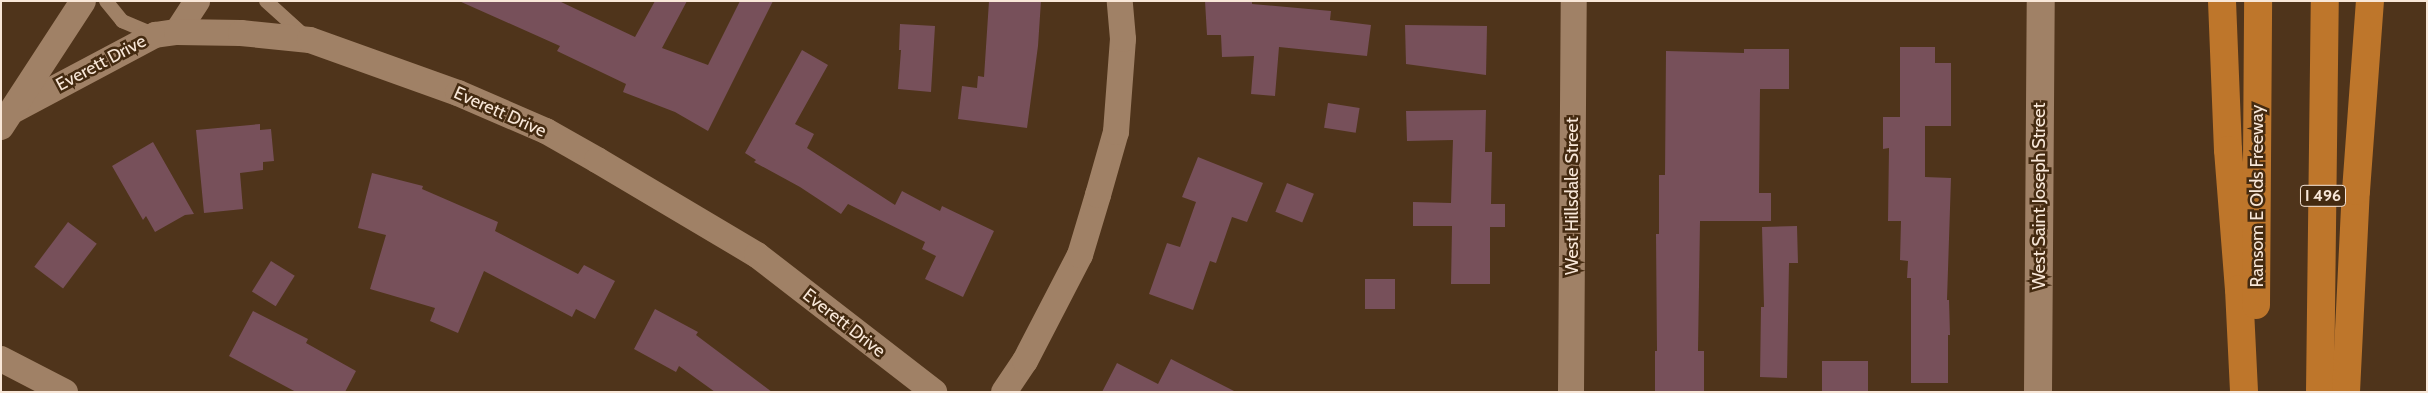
<!DOCTYPE html>
<style>
body{margin:0}
#map{position:relative;width:2428px;height:393px;overflow:hidden;background:#4f341b;font-family:Cabin,sans-serif}
div>[style]{position:absolute}
[style*='--x']{left:calc(var(--x)*1px);top:calc(var(--y)*1px);width:calc(var(--w)*1px);rotate:calc(var(--a)*1deg)}
.building>*{inset:0;background:#77505a;transform-origin:0 0}
.service>*{height:14px;margin:-7px;padding:0 7px;transform-origin:7px;border-radius:7px;background:#a08166}
.minor>*{height:26px;margin:-13px;padding:0 13px;transform-origin:13px;border-radius:13px;background:#a08166}
.secondary>*{height:28px;margin:-14px;padding:0 14px;transform-origin:14px;border-radius:14px;background:#a08166}
.motorway>*{height:28px;margin:-14px;padding:0 14px;transform-origin:14px;border-radius:14px;background:#be762b}
span{translate:-50% -50%;white-space:nowrap;text-align:center;line-height:1.15;-webkit-text-stroke:5px #442a10;paint-order:stroke}
.shield-label span{padding:1px 4px;background:#442a10;border:1px solid;border-radius:4px;-webkit-text-stroke-width:0}
.shield-label{font-size:16px;color:#f8e7d8;font-weight:700}
.street-label{font-size:18px;color:#f8e7d8}
.frame{position:absolute;inset:0;border:2px solid #f8e7d8;pointer-events:none}
</style>
<div id="map">
<div class="building">
<i style="clip-path:polygon(459px 1px,559px 1px,635px 37px,655px 1px,687px 1px,662px 48px,708px 65px,740px 1px,773px 1px,708px 131px,675px 112px,623px 92px,626px 84px,557px 51px,560px 46px)"></i>
<i style="clip-path:polygon(989px 1px,1041px 1px,1038px 46px,1027px 128px,958px 119px,962px 86px,977px 88px,978px 76px,984px 77px)"></i>
<i style="clip-path:polygon(1205px 1px,1252px 1px,1252px 4px,1331px 11px,1330px 20px,1371px 25px,1367px 56px,1279px 47px,1275px 96px,1251px 94px,1254px 56px,1222px 57px,1221px 35px,1207px 35px)"></i>
<i style="clip-path:polygon(900px 24px,935px 26px,931px 92px,898px 89px,901px 50px,899px 50px)"></i>
<i style="clip-path:polygon(1405px 25px,1487px 26px,1486px 75px,1406px 64px)"></i>
<i style="clip-path:polygon(1900px 47px,1935px 47px,1935px 63px,1951px 63px,1951px 126px,1925px 126px,1925px 177px,1951px 178px,1947px 300px,1949px 300px,1950px 335px,1948px 335px,1948px 383px,1911px 383px,1911px 278px,1907px 278px,1908px 261px,1900px 260px,1901px 221px,1888px 221px,1889px 148px,1883px 149px,1883px 117px,1900px 117px)"></i>
<i style="clip-path:polygon(1744px 49px,1789px 49px,1789px 89px,1760px 89px,1759px 193px,1771px 193px,1771px 221px,1700px 221px,1698px 351px,1704px 351px,1704px 392px,1655px 391px,1655px 351px,1657px 351px,1656px 234px,1659px 234px,1659px 175px,1665px 175px,1666px 51px,1744px 53px)"></i>
<i style="clip-path:polygon(802px 50px,828px 65px,795px 124px,814px 134px,807px 148px,895px 205px,902px 191px,940px 211px,942px 206px,994px 231px,963px 297px,925px 279px,936px 256px,922px 249px,925px 242px,848px 204px,841px 214px,800px 187px,754px 162px,756px 160px,745px 153px)"></i>
<i style="left:1328px;top:103px;width:32px;height:25px;rotate:9deg"></i>
<i style="clip-path:polygon(1486px 110px,1485px 152px,1492px 152px,1491px 204px,1505px 204px,1505px 227px,1490px 227px,1490px 284px,1451px 284px,1452px 226px,1413px 226px,1413px 202px,1451px 203px,1453px 140px,1407px 141px,1406px 111px)"></i>
<i style="clip-path:polygon(260px 124px,260px 130px,271px 129px,274px 161px,263px 162px,263px 170px,240px 173px,243px 209px,204px 213px,196px 130px)"></i>
<i style="clip-path:polygon(153px 142px,194px 214px,185px 215px,155px 232px,146px 216px,143px 220px,112px 166px)"></i>
<i style="clip-path:polygon(1198px 157px,1263px 183px,1247px 222px,1232px 217px,1216px 263px,1210px 261px,1193px 310px,1149px 294px,1167px 243px,1180px 247px,1196px 202px,1182px 197px)"></i>
<i style="clip-path:polygon(372px 173px,423px 186px,422px 189px,498px 222px,495px 231px,578px 274px,584px 265px,615px 281px,595px 319px,576px 309px,572px 317px,484px 271px,458px 333px,430px 321px,435px 308px,370px 289px,386px 235px,358px 228px)"></i>
<i style="left:1287px;top:183px;width:29px;height:31px;rotate:22deg"></i>
<i style="left:68px;top:222px;width:36px;height:56px;rotate:37deg"></i>
<i style="clip-path:polygon(1797px 226px,1798px 263px,1789px 263px,1787px 378px,1760px 377px,1761px 307px,1764px 307px,1762px 227px)"></i>
<i style="left:271px;top:261px;width:28px;height:36px;rotate:32deg"></i>
<i style="left:1365px;top:279px;width:30px;height:30px"></i>
<i style="clip-path:polygon(655px 309px,698px 332px,696px 335px,772px 392px,715px 392px,679px 366px,676px 372px,634px 349px)"></i>
<i style="clip-path:polygon(253px 311px,308px 339px,306px 343px,356px 371px,345px 392px,296px 392px,229px 356px)"></i>
<i style="clip-path:polygon(1171px 359px,1236px 392px,1102px 392px,1117px 363px,1158px 384px)"></i>
<i style="left:1822px;top:361px;width:46px;height:30px"></i>
</div>
<div class="service">
<i style="--x:106;--y:1;--w:26;--a:51"></i>
<i style="--x:122;--y:21;--w:36;--a:23"></i>
<i style="--x:266;--y:1;--w:55;--a:42.1"></i>
</div>
<div class="minor">
<i style="--x:177;--y:32;--w:37;--a:-57"></i>
<i style="--x:14;--y:110;--w:160;--a:-28"></i>
<i style="--x:155;--y:35;--w:22;--a:-8"></i>
<i style="--x:177;--y:32;--w:64;--a:0.9"></i>
<i style="--x:241;--y:33;--w:69;--a:5.8"></i>
<i style="--x:310;--y:40;--w:157;--a:19.7"></i>
<i style="--x:458;--y:93;--w:96;--a:23.4"></i>
<i style="--x:546;--y:131;--w:59;--a:29.6"></i>
<i style="--x:597;--y:160;--w:186;--a:30.7"></i>
<i style="--x:757;--y:255;--w:224;--a:37.7"></i>
<i style="--x:1;--y:127;--w:150;--a:-56.9"></i>
<i style="--x:1;--y:359;--w:72;--a:27.3"></i>
<i style="--x:1004;--y:392;--w:37;--a:-56"></i>
<i style="--x:1025;--y:361;--w:119;--a:-62.6"></i>
<i style="--x:1080;--y:255;--w:63;--a:-73.3"></i>
<i style="--x:1098;--y:195;--w:66;--a:-74.1"></i>
<i style="--x:1116;--y:132;--w:93;--a:-85.7"></i>
<i style="--x:1123;--y:39;--w:38;--a:-95"></i>
<i style="--x:1571;--y:392;--w:391;--a:-89.6"></i>
</div>
<div class="secondary">
<i style="--x:2038;--y:392;--w:391;--a:-89.6"></i>
</div>
<div class="motorway">
<i style="--x:2222;--y:1;--w:149;--a:87.7"></i>
<i style="--x:2228;--y:150;--w:139;--a:85.5"></i>
<i style="--x:2239;--y:289;--w:103;--a:87.2"></i>
<i style="--x:2256;--y:305;--w:304;--a:-89.6"></i>
<i style="--x:2320;--y:392;--w:391;--a:-89.3"></i>
<i style="--x:2346;--y:392;--w:201;--a:-87.2"></i>
<i style="--x:2356;--y:191;--w:191;--a:-85.8"></i>
</div>
<div class="shield-label">
<span style="left:2323px;top:196px">I 496</span>
</div>
<div class="street-label">
<span style="left:101px;top:63px;rotate:-28deg">Everett Drive</span>
<span style="left:500px;top:112px;rotate:24deg">Everett Drive</span>
<span style="left:1572px;top:196px;rotate:-90deg">West Hillsdale Street</span>
<span style="left:2039px;top:196px;rotate:-90deg">West Saint Joseph Street</span>
<span style="left:2257px;top:196px;rotate:-90deg">Ransom E Olds Freeway</span>
<span style="left:844px;top:323px;rotate:38deg">Everett Drive</span>
</div>
<div class="frame"></div>
</div>
